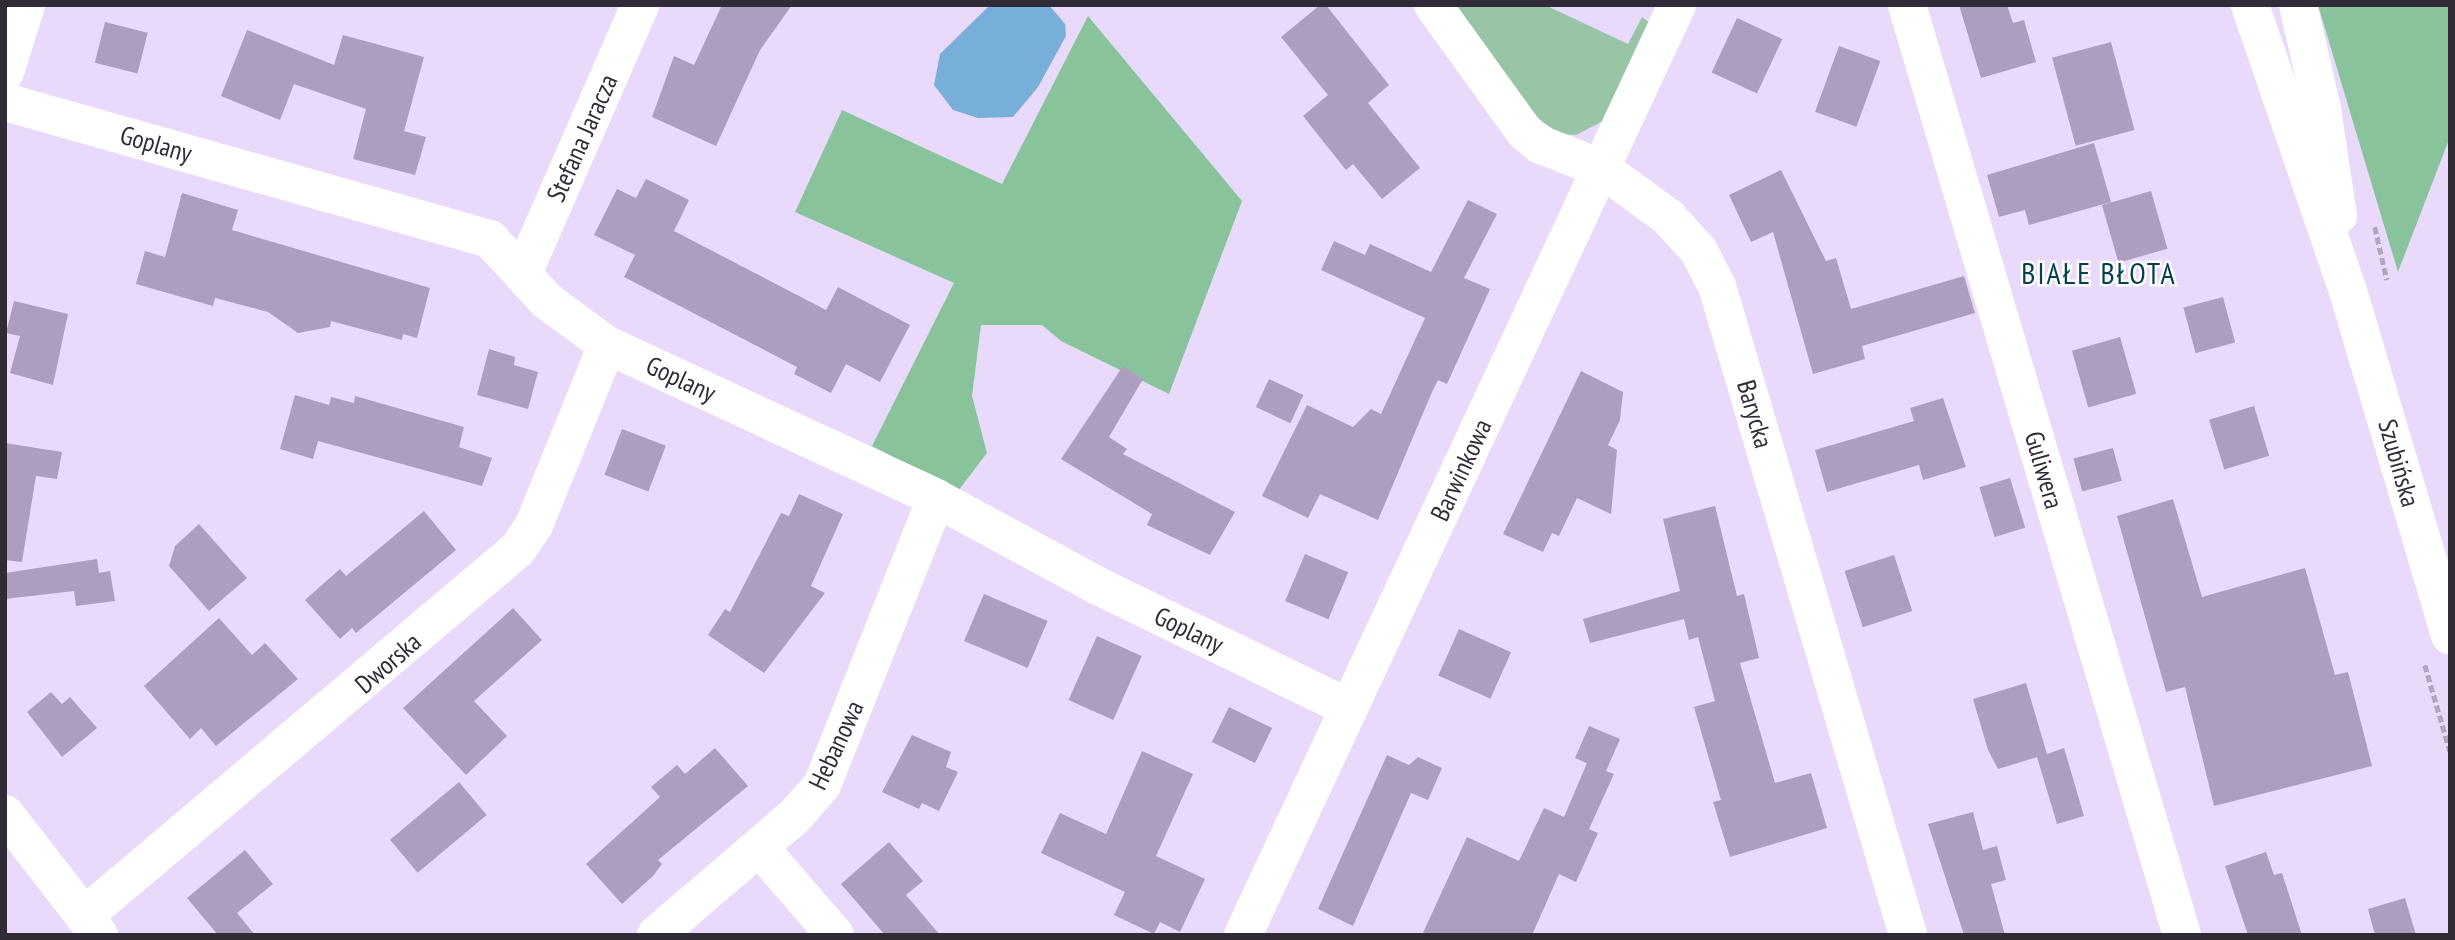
<!DOCTYPE html>
<meta charset="utf-8">
<style>
body{margin:0}
#map{position:relative;width:2455px;height:940px;overflow:hidden;background:#e9dafb;font-family:"PT Sans Narrow",sans-serif}
div>[style]{position:absolute}
[style*='--x']{left:calc(var(--x)*1px);top:calc(var(--y)*1px);width:calc(var(--w)*1px);rotate:calc(var(--a)*1deg)}
.green>*{inset:0;background:#98c5a6}
.forest>*{inset:0;background:#88c39c}
.water>*{inset:0;background:#77afd8}
.building>*{inset:0;background:#ad9ebd;transform-origin:0 0}
.path>*{height:4.5px;margin-top:-2.25px;transform-origin:0;background:repeating-linear-gradient(90deg,#b1a5c0 0 7px,transparent 0 10.5px)}
.minor>*{height:38px;margin:-19px;padding:0 19px;transform-origin:19px;border-radius:19px;background:#fff}
.major>*{height:38px;margin:-19px;padding:0 19px;transform-origin:19px;border-radius:19px;background:#fff}
span{translate:-50% -50%;white-space:nowrap;text-align:center;line-height:1.15;-webkit-text-stroke:5px #fff;paint-order:stroke}
.street-label{font-size:26px;color:#312b38}
.quarter-label{font-size:30px;color:#05404e;letter-spacing:2px}
.frame{position:absolute;inset:0;border:7px solid #312b38;pointer-events:none}
</style>
<div id="map">
<div class="green">
<i style="clip-path:polygon(1452px 5px,1545px 5px,1628px 44px,1642px 17px,1654px 26px,1603px 121px,1576px 135px,1561px 134px,1538px 119px)"></i>
</div>
<div class="forest">
<i style="clip-path:polygon(2318px 5px,2450px 5px,2450px 137px,2398px 272px)"></i>
<i style="clip-path:polygon(1088px 16px,1242px 201px,1169px 394px,1061px 341px,1042px 325px,981px 325px,972px 396px,987px 453px,958px 491px,872px 446px,954px 283px,795px 212px,842px 110px,1002px 184px)"></i>
</div>
<div class="water">
<i style="clip-path:polygon(990px 5px,1049px 5px,1065px 24px,1066px 36px,1038px 87px,1013px 117px,978px 118px,953px 110px,934px 85px,940px 54px)"></i>
</div>
<div class="building">
<i style="clip-path:polygon(722px 5px,792px 5px,760px 50px,716px 146px,652px 117px,674px 56px,694px 65px)"></i>
<i style="clip-path:polygon(1320px 5px,1326px 5px,1389px 85px,1368px 103px,1420px 168px,1382px 199px,1353px 164px,1346px 170px,1303px 116px,1328px 95px,1281px 37px)"></i>
<i style="clip-path:polygon(1959px 5px,2007px 5px,2013px 23px,2024px 20px,2036px 62px,1981px 78px)"></i>
<i style="left:1737px;top:18px;width:50px;height:60px;rotate:25deg"></i>
<i style="left:105px;top:22px;width:44px;height:42px;rotate:14deg"></i>
<i style="clip-path:polygon(247px 30px,334px 65px,343px 35px,424px 57px,404px 131px,426px 137px,415px 175px,353px 159px,366px 109px,294px 84px,280px 120px,221px 96px)"></i>
<i style="left:2111px;top:42px;width:91px;height:61px;rotate:75deg"></i>
<i style="left:1839px;top:46px;width:44px;height:70px;rotate:20deg"></i>
<i style="clip-path:polygon(2094px 143px,2111px 202px,2029px 225px,2025px 210px,1999px 217px,1987px 175px)"></i>
<i style="clip-path:polygon(1781px 170px,1826px 261px,1836px 258px,1851px 309px,1964px 276px,1975px 313px,1862px 346px,1865px 359px,1813px 374px,1773px 232px,1751px 242px,1729px 195px)"></i>
<i style="clip-path:polygon(646px 179px,689px 200px,674px 231px,826px 310px,838px 287px,910px 325px,880px 382px,846px 364px,831px 393px,794px 374px,797px 367px,624px 277px,635px 255px,594px 235px,617px 189px,636px 198px)"></i>
<i style="left:2151px;top:191px;width:60px;height:51px;rotate:74deg"></i>
<i style="clip-path:polygon(182px 193px,238px 210px,232px 230px,430px 288px,417px 338px,403px 334px,402px 340px,331px 321px,330px 327px,298px 333px,268px 312px,215px 298px,213px 306px,136px 284px,145px 251px,165px 257px)"></i>
<i style="clip-path:polygon(1468px 200px,1497px 214px,1464px 278px,1490px 289px,1447px 384px,1438px 380px,1432px 392px,1378px 520px,1320px 494px,1308px 518px,1262px 496px,1307px 405px,1353px 427px,1371px 409px,1381px 414px,1425px 318px,1321px 270px,1334px 241px,1365px 255px,1370px 244px,1431px 272px)"></i>
<i style="left:2223px;top:297px;width:47px;height:41px;rotate:75deg"></i>
<i style="clip-path:polygon(14px 301px,68px 314px,53px 385px,10px 373px,20px 336px,6px 333px)"></i>
<i style="left:2120px;top:337px;width:59px;height:50px;rotate:74deg"></i>
<i style="clip-path:polygon(489px 349px,515px 357px,514px 365px,538px 372px,528px 409px,477px 395px)"></i>
<i style="clip-path:polygon(1123px 366px,1143px 379px,1109px 437px,1127px 449px,1123px 454px,1235px 512px,1210px 555px,1147px 525px,1152px 514px,1061px 459px)"></i>
<i style="clip-path:polygon(1581px 371px,1623px 392px,1620px 420px,1608px 445px,1617px 450px,1611px 514px,1577px 498px,1559px 536px,1552px 533px,1543px 552px,1503px 534px)"></i>
<i style="left:1269px;top:379px;width:38px;height:31px;rotate:25deg"></i>
<i style="clip-path:polygon(295px 395px,329px 405px,331px 397px,354px 403px,355px 396px,464px 427px,459px 447px,492px 458px,482px 486px,318px 441px,313px 459px,280px 449px)"></i>
<i style="clip-path:polygon(1943px 398px,1966px 467px,1923px 480px,1919px 465px,1827px 492px,1815px 450px,1914px 421px,1910px 408px)"></i>
<i style="left:2254px;top:406px;width:52px;height:47px;rotate:73deg"></i>
<i style="left:622px;top:429px;width:47px;height:49px;rotate:21deg"></i>
<i style="clip-path:polygon(5px 443px,62px 452px,57px 479px,36px 476px,22px 562px,5px 560px)"></i>
<i style="left:2113px;top:448px;width:34px;height:41px;rotate:75deg"></i>
<i style="left:2010px;top:478px;width:52px;height:32px;rotate:73deg"></i>
<i style="clip-path:polygon(799px 494px,843px 514px,811px 586px,825px 593px,764px 673px,708px 635px,725px 609px,730px 612px,781px 513px,789px 516px)"></i>
<i style="clip-path:polygon(2173px 499px,2202px 597px,2305px 568px,2335px 675px,2348px 672px,2372px 766px,2214px 806px,2185px 687px,2166px 692px,2117px 516px)"></i>
<i style="clip-path:polygon(1715px 506px,1737px 596px,1744px 594px,1759px 658px,1740px 663px,1775px 783px,1811px 773px,1827px 828px,1730px 857px,1713px 802px,1721px 800px,1694px 707px,1715px 701px,1698px 637px,1689px 640px,1684px 619px,1590px 643px,1583px 619px,1680px 591px,1663px 519px)"></i>
<i style="clip-path:polygon(424px 511px,456px 550px,356px 633px,352px 628px,340px 639px,305px 600px,340px 569px,346px 576px)"></i>
<i style="clip-path:polygon(199px 524px,247px 578px,209px 611px,169px 566px,175px 546px)"></i>
<i style="left:1305px;top:554px;width:47px;height:51px;rotate:23deg"></i>
<i style="left:1894px;top:555px;width:59px;height:52px;rotate:72deg"></i>
<i style="clip-path:polygon(97px 559px,99px 573px,110px 571px,115px 601px,76px 606px,74px 591px,5px 599px,5px 573px)"></i>
<i style="left:984px;top:594px;width:69px;height:51px;rotate:23deg"></i>
<i style="clip-path:polygon(513px 608px,542px 640px,474px 701px,507px 736px,466px 775px,403px 708px)"></i>
<i style="clip-path:polygon(219px 618px,252px 655px,265px 643px,298px 679px,216px 746px,201px 728px,190px 739px,144px 686px)"></i>
<i style="left:1459px;top:629px;width:57px;height:51px;rotate:24deg"></i>
<i style="left:1097px;top:636px;width:49px;height:70px;rotate:24deg"></i>
<i style="clip-path:polygon(2026px 683px,2047px 754px,2064px 748px,2084px 816px,2057px 824px,2037px 757px,2044px 755px,1998px 769px,1988px 750px,1973px 699px)"></i>
<i style="clip-path:polygon(51px 692px,62px 704px,70px 697px,97px 728px,62px 757px,27px 712px)"></i>
<i style="left:1229px;top:707px;width:48px;height:39px;rotate:26deg"></i>
<i style="clip-path:polygon(1589px 726px,1620px 739px,1606px 771px,1614px 774px,1589px 829px,1598px 833px,1576px 882px,1559px 874px,1532px 935px,1422px 935px,1467px 837px,1519px 861px,1544px 808px,1564px 817px,1587px 763px,1593px 766px,1575px 758px)"></i>
<i style="clip-path:polygon(912px 735px,951px 752px,946px 767px,958px 772px,939px 811px,922px 803px,919px 809px,882px 792px)"></i>
<i style="clip-path:polygon(715px 748px,748px 786px,658px 860px,662px 864px,653px 876px,622px 904px,586px 864px,660px 797px,651px 787px,677px 765px,685px 774px)"></i>
<i style="clip-path:polygon(1142px 751px,1193px 774px,1156px 856px,1205px 879px,1180px 932px,1160px 922px,1154px 934px,1114px 915px,1125px 892px,1041px 853px,1060px 813px,1106px 834px)"></i>
<i style="clip-path:polygon(1387px 755px,1409px 765px,1418px 757px,1442px 768px,1428px 800px,1411px 793px,1353px 926px,1318px 909px)"></i>
<i style="left:459px;top:782px;width:43px;height:90px;rotate:50deg"></i>
<i style="clip-path:polygon(1973px 812px,1983px 850px,1997px 846px,2006px 880px,1991px 884px,2005px 935px,1964px 935px,1928px 824px)"></i>
<i style="clip-path:polygon(889px 842px,923px 881px,906px 895px,940px 935px,885px 935px,841px 884px)"></i>
<i style="clip-path:polygon(245px 850px,273px 884px,237px 913px,255px 935px,218px 935px,187px 898px)"></i>
<i style="clip-path:polygon(2266px 852px,2274px 875px,2282px 873px,2302px 935px,2248px 935px,2225px 866px)"></i>
<i style="clip-path:polygon(2405px 898px,2416px 935px,2375px 935px,2368px 909px)"></i>
</div>
<div class="path">
<i style="--x:2375;--y:227;--w:54;--a:77.2"></i>
<i style="--x:2425;--y:665;--w:90;--a:73.8"></i>
</div>
<div class="minor">
<i style="--x:1433;--y:5;--w:155;--a:54.2"></i>
<i style="--x:1524;--y:131;--w:20;--a:41"></i>
<i style="--x:1539;--y:144;--w:68;--a:21.6"></i>
<i style="--x:1602;--y:169;--w:82;--a:36"></i>
<i style="--x:1668;--y:217;--w:46;--a:47.6"></i>
<i style="--x:1699;--y:251;--w:39;--a:63"></i>
<i style="--x:1717;--y:286;--w:677;--a:73.6"></i>
<i style="--x:1907;--y:5;--w:970;--a:73.53"></i>
<i style="--x:5;--y:72;--w:70;--a:-72.6"></i>
<i style="--x:5;--y:102;--w:504;--a:15.77"></i>
<i style="--x:490;--y:239;--w:84;--a:47.4"></i>
<i style="--x:547;--y:301;--w:74;--a:36.3"></i>
<i style="--x:607;--y:345;--w:363;--a:24.9"></i>
<i style="--x:936;--y:498;--w:184;--a:28.5"></i>
<i style="--x:1098;--y:586;--w:279;--a:25.9"></i>
<i style="--x:524;--y:271;--w:290;--a:-66.4"></i>
<i style="--x:5;--y:814;--w:153;--a:52.2"></i>
<i style="--x:759;--y:847;--w:116;--a:49.2"></i>
<i style="--x:84;--y:916;--w:568;--a:-40.22"></i>
<i style="--x:518;--y:549;--w:29;--a:-56"></i>
<i style="--x:534;--y:525;--w:194;--a:-67.9"></i>
<i style="--x:656;--y:935;--w:184;--a:-40.6"></i>
<i style="--x:796;--y:815;--w:40;--a:-49"></i>
<i style="--x:822;--y:785;--w:309;--a:-68.3"></i>
<i style="--x:1243;--y:935;--w:1026;--a:-64.98"></i>
</div>
<div class="major">
<i style="--x:2250;--y:5;--w:302;--a:71.1"></i>
<i style="--x:2348;--y:291;--w:359;--a:73.5"></i>
<i style="--x:2298;--y:5;--w:107;--a:77"></i>
<i style="--x:2322;--y:109;--w:108;--a:81.5"></i>
</div>
<div class="street-label">
<span style="left:582px;top:138px;rotate:-66deg">Stefana Jaracza</span>
<span style="left:156px;top:144px;rotate:16deg">Goplany</span>
<span style="left:681px;top:379px;rotate:25deg">Goplany</span>
<span style="left:1755px;top:414px;rotate:74deg">Barycka</span>
<span style="left:2399px;top:463px;rotate:74deg">Szubińska</span>
<span style="left:1461px;top:470px;rotate:-65deg">Barwinkowa</span>
<span style="left:2044px;top:470px;rotate:74deg">Guliwera</span>
<span style="left:1189px;top:630px;rotate:26deg">Goplany</span>
<span style="left:388px;top:663px;rotate:-41deg">Dworska</span>
<span style="left:836px;top:745px;rotate:-65deg">Hebanowa</span>
</div>
<div class="quarter-label">
<span style="left:2099px;top:273px">BIAŁE BŁOTA</span>
</div>
<div class="frame"></div>
</div>
